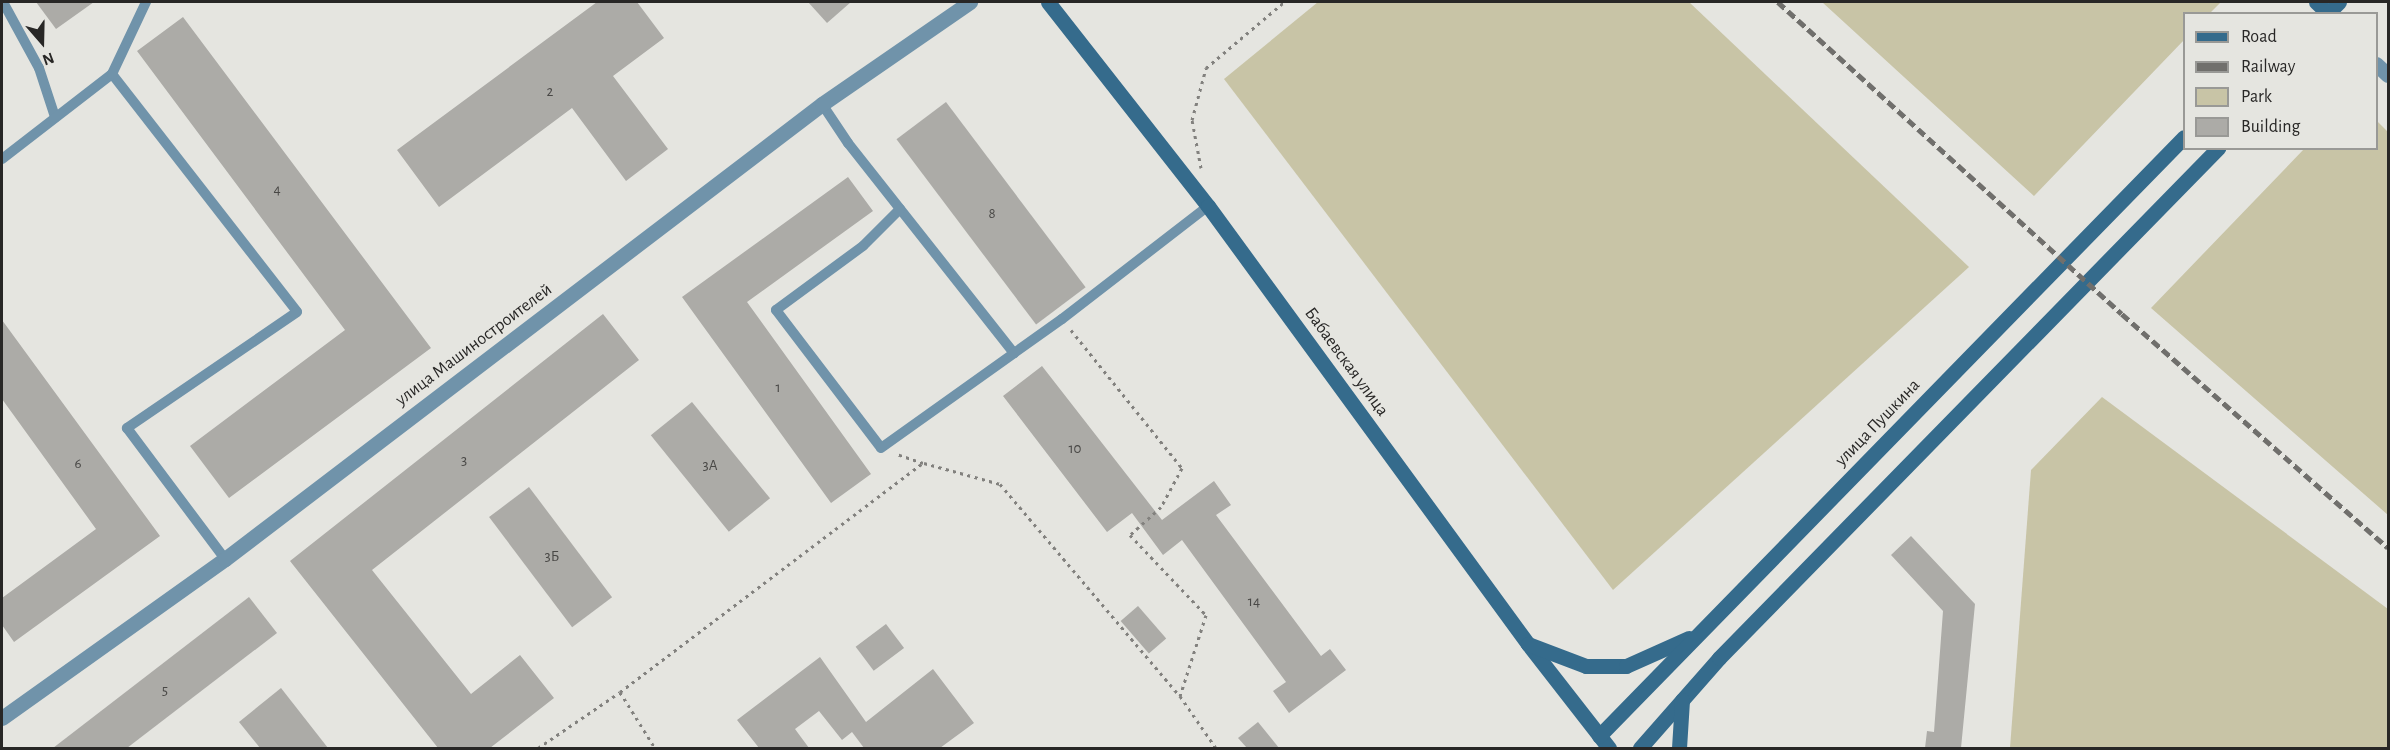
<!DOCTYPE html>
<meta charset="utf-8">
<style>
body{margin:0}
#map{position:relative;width:2390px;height:750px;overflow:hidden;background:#e5e5e0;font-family:"Alegreya Sans",sans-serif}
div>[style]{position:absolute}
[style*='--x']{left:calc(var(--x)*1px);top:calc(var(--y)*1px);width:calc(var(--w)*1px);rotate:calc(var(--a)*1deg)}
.green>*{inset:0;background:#c8c4a6}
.building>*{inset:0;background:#acaba7;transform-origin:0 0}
.path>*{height:3px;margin-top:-1.5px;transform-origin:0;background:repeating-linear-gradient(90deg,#82817e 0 3px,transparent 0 7.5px)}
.service>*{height:10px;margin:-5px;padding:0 5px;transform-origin:5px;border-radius:5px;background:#7093aa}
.tertiary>*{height:15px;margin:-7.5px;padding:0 7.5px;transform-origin:7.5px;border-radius:7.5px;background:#7093aa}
.secondary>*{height:15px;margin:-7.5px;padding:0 7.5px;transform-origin:7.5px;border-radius:7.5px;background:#356b8c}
.rail>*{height:4.5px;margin-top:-2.25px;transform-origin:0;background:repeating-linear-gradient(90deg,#706f6c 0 9px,transparent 0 13.5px)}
span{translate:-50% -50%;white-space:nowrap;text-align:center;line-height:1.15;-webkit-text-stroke:5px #e5e5e0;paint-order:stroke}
.number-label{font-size:15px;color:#494846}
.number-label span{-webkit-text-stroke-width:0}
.street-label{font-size:18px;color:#282726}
.frame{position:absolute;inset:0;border:3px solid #282726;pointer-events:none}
.legend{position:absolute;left:2183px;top:12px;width:195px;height:138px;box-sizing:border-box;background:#e5e5e0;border:2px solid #999996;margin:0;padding:8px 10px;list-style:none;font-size:18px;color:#282726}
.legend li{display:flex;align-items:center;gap:12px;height:30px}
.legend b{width:30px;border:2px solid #999996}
.north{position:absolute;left:12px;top:12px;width:60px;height:60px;-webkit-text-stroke:4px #e5e5e0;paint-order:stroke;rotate:160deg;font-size:16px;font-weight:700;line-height:24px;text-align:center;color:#282726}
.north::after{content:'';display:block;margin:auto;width:21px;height:27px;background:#282726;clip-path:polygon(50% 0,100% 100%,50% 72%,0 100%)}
</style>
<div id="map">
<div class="green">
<i style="clip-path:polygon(1318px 2px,1689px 2px,1969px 267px,1613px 590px,1224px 79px)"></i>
<i style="clip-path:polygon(1822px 2px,2221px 2px,2210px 13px,2184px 14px,2184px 40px,2034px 196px)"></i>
<i style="clip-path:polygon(2377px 121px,2388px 132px,2388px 515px,2151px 308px,2304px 149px,2376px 148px)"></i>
<i style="clip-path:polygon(2102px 397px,2388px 609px,2388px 748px,2010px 748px,2031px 470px)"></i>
</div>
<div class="building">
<i style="clip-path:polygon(36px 2px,94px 2px,56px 29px)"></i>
<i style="clip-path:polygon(597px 2px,637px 2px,664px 38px,613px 76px,668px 149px,626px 181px,572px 108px,439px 207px,397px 150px)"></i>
<i style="clip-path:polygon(808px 2px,851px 2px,827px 23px)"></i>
<i style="clip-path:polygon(183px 17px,431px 348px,229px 498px,190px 446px,345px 330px,137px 51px)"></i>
<i style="left:946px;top:102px;width:232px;height:62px;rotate:53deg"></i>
<i style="clip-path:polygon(848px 177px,873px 211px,747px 302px,871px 474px,831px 503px,682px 297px)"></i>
<i style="clip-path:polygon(603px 314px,639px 360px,372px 570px,471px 694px,520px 655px,554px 698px,490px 748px,438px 748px,290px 561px)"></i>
<i style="clip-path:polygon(2px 320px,160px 536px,14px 642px,2px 625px,2px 598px,96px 529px,2px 399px)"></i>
<i style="clip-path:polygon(1042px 366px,1162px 520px,1214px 481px,1231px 505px,1216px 515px,1321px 656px,1330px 649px,1346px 670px,1289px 713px,1273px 691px,1286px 682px,1182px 540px,1163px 555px,1132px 513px,1107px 532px,1003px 396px)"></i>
<i style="left:692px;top:402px;width:124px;height:53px;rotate:51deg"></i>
<i style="left:529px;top:487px;width:138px;height:50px;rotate:53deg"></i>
<i style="clip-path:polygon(1911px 536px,1975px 604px,1961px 748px,1925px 748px,1927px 731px,1934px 732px,1943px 611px,1891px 555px)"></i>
<i style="clip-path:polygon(249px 597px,277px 633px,127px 748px,53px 748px)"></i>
<i style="left:1138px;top:606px;width:43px;height:23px;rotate:49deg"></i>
<i style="left:886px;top:624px;width:30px;height:38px;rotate:53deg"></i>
<i style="clip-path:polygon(820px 657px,866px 722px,933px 669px,974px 723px,940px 748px,864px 748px,852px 732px,842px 740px,819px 711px,795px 729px,809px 748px,759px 748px,737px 720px)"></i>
<i style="clip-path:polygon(281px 688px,328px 748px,260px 748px,239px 722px)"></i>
<i style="clip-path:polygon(1258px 722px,1279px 748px,1247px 748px,1238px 738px)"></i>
</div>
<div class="path">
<i style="--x:1201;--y:168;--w:49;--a:-100.6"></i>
<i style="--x:1192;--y:120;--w:54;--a:-74.9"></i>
<i style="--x:1206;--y:68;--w:102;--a:-40.2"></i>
<i style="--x:1071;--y:330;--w:177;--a:51.2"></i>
<i style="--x:1182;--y:468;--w:44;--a:118.3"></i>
<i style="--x:1161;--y:507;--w:42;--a:137.9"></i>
<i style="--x:1130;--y:535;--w:110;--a:46.5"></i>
<i style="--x:1206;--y:615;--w:85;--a:107.8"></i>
<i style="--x:924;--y:463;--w:79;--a:15.4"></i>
<i style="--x:1000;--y:484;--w:278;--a:49.7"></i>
<i style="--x:1180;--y:696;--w:63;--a:55.3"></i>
<i style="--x:620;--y:692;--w:66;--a:58"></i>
<i style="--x:538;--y:748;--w:99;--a:-34.3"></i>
<i style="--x:620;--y:692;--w:380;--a:-37.1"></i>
<i style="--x:923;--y:463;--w:28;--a:-161"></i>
</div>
<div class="service">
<i style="--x:3;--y:2;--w:75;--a:61.4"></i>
<i style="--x:39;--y:68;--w:52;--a:71.9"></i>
<i style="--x:112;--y:74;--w:301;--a:52.1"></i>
<i style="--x:297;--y:312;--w:206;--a:145.7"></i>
<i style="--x:127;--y:428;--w:164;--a:53.2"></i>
<i style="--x:822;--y:104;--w:47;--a:56.3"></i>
<i style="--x:848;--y:143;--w:268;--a:51.7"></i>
<i style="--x:2;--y:159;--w:139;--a:-37.7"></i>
<i style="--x:112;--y:74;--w:80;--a:-64.7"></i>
<i style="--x:900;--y:209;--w:52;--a:135"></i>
<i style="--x:863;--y:246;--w:108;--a:143.7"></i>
<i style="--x:776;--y:310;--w:173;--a:52.7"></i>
<i style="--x:881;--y:448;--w:222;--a:-35.5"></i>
<i style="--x:1062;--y:319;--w:185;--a:-37.7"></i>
</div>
<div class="tertiary">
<i style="--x:2376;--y:64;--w:16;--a:43"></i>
<i style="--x:2;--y:718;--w:274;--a:-35.5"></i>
<i style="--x:225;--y:559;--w:751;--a:-37.31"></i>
<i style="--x:822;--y:104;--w:180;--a:-34.6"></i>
</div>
<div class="secondary">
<i style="--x:1048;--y:2;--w:259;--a:51.9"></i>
<i style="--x:1208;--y:206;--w:542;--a:53.85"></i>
<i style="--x:1528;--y:644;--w:132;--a:52.1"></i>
<i style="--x:2316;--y:2;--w:16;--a:43"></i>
<i style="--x:2327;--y:14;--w:17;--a:-45"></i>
<i style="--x:1528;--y:644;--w:62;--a:20.8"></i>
<i style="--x:1586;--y:666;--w:40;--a:0"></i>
<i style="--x:1626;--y:666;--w:69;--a:-24"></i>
<i style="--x:1599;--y:736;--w:837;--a:-45.68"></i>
<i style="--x:1640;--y:748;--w:120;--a:-48.7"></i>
<i style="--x:1719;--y:658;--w:714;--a:-45.62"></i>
<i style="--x:1679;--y:748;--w:48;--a:-86.4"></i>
</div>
<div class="rail">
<i style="--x:1778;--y:2;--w:464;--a:42.2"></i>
<i style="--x:2122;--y:314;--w:354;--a:41.3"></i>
</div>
<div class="number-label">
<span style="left:550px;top:92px">2</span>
<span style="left:277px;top:190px">4</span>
<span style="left:992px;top:214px">8</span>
<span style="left:778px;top:388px">1</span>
<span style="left:1075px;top:449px">10</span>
<span style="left:464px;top:461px">3</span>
<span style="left:78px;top:464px">6</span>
<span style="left:710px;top:466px">3А</span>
<span style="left:552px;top:557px">3Б</span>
<span style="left:1254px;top:602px">14</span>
<span style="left:165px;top:691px">5</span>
</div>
<div class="street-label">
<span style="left:474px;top:345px;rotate:-37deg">улица Машиностроителей</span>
<span style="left:1346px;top:362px;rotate:54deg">Бабаевская улица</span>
<span style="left:1878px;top:423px;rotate:-46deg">улица Пушкина</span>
</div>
<div class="frame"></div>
<ul class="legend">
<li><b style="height:8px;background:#356b8c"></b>Road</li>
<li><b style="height:8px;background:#706f6c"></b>Railway</li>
<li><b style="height:16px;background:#c8c4a6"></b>Park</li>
<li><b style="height:16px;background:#acaba7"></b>Building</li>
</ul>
<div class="north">N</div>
</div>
